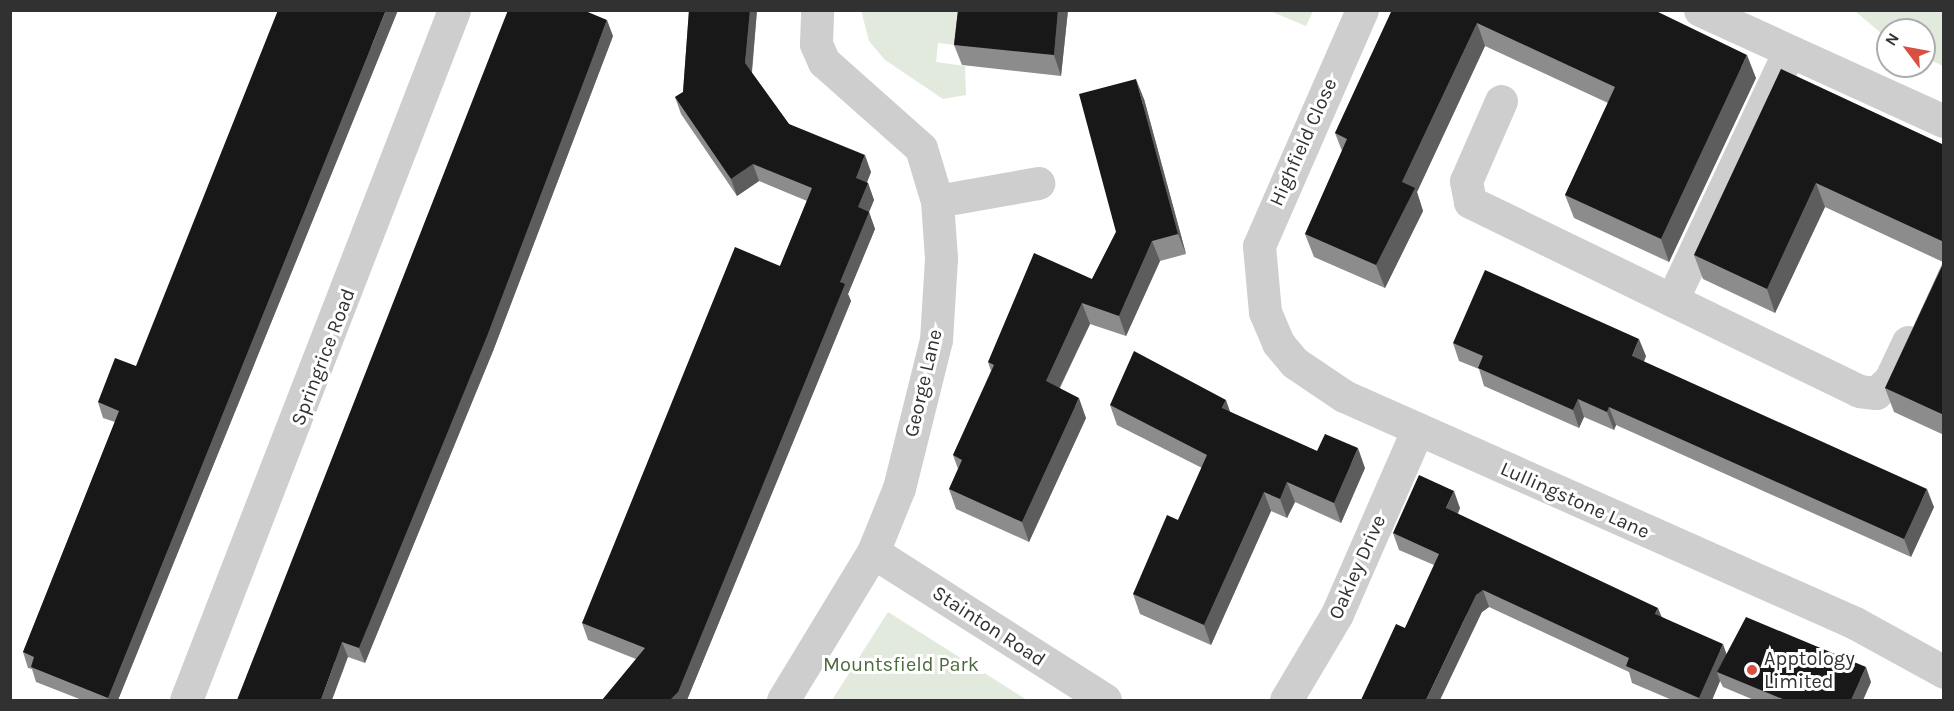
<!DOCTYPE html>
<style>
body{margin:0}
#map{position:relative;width:1954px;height:711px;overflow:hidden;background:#fff;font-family:Karla,sans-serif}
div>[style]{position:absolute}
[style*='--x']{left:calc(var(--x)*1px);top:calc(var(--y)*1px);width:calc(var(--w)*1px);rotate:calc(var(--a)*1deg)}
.green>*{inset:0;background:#e2e9dd}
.minor>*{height:33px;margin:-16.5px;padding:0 16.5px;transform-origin:16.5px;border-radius:16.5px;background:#cecece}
.wall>*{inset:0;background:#8c8c8c}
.shaded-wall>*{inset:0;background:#5d5d5d}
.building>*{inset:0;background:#181818}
.dots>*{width:16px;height:16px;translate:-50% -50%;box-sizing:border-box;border:3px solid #fff;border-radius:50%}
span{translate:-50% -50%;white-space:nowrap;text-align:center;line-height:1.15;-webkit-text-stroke:6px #fff;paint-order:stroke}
.street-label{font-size:20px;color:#313131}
.poi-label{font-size:20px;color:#313131}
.left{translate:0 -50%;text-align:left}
.park-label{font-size:20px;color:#4d6941}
.frame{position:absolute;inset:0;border:12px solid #313131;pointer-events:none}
.north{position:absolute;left:1876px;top:18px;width:60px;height:60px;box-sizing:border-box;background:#fff;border:2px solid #adadad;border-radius:50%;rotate:302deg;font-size:16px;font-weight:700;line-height:24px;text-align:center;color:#313131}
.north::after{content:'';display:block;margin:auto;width:21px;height:27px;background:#d85042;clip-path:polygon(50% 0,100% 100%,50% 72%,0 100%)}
</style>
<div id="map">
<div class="green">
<i style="clip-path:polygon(861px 10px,968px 11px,964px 46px,938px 43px,936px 62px,965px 66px,966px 95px,943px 99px,885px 60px,869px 41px)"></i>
<i style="clip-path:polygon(1270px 11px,1313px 11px,1306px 26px)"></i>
<i style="clip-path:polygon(1855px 11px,1943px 11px,1943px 66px,1924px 57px,1924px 30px,1888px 30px,1888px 39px)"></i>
<i style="clip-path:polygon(888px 612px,1027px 700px,832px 700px)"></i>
</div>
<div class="minor">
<i style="--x:1362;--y:10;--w:257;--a:113.6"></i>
<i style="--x:1259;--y:246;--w:66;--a:84.8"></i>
<i style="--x:1265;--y:312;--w:34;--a:67"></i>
<i style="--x:1278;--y:343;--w:26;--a:50"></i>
<i style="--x:1295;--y:363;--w:59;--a:34"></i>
<i style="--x:1344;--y:396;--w:559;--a:23.95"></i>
<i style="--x:1855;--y:623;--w:102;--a:28.8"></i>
<i style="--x:1700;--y:10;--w:268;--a:24.5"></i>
<i style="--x:1501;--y:101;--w:87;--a:113.6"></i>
<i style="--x:1466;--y:181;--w:21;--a:79"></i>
<i style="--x:1470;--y:202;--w:432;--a:25.9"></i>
<i style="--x:1859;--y:391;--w:17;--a:7"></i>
<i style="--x:1876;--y:393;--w:19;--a:-43"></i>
<i style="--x:1890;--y:380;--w:42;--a:-64.7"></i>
<i style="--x:937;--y:201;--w:103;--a:-10.1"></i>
<i style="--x:1672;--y:300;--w:273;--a:-64.8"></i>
<i style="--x:873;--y:552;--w:275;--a:32.5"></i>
<i style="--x:186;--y:700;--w:740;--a:-68.77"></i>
<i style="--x:783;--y:700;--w:173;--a:-58.7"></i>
<i style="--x:873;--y:552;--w:69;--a:-67.9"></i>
<i style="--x:899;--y:488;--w:153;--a:-76"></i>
<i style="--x:936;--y:340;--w:82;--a:-86.5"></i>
<i style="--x:941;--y:258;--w:57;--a:-94"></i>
<i style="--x:937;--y:201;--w:55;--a:-106.8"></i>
<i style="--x:921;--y:148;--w:130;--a:-138.4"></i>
<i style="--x:824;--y:62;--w:20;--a:-114"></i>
<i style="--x:816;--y:44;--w:34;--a:-88"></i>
<i style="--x:1286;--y:700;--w:100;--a:-59.3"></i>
<i style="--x:1337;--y:614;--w:202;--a:-66.4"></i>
</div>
<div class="wall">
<i style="clip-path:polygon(398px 10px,118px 700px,82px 700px,36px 682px,32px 669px,28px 668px,23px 652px,115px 422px,103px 418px,98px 402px,136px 366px)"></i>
<i style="clip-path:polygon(689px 10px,757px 10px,752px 73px,789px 124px,871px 172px,867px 182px,868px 183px,874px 200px,869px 212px,875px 229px,848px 294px,851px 301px,687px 700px,636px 659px,588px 640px,582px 623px,780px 266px,807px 201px,759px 181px,737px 196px,681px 114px,675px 97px,683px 92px)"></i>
<i style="clip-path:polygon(958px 10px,1068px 10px,1061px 76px,962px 65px,954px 45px)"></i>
<i style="clip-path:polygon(1392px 10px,1654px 10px,1756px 78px,1669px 262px,1574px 218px,1565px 195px,1608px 103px,1485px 46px,1417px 192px,1423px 211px,1385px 288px,1314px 257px,1305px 234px,1342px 151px,1335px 133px)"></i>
<i style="clip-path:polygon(613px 36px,493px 351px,365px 663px,348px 657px,237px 700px)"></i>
<i style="clip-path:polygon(1781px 69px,1944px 145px,1944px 435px,1894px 412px,1885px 388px,1943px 262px,1825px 207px,1775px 313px,1703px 279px,1694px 255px)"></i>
<i style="clip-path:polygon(1144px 99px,1186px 254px,1160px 261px,1126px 336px,1090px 324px,1060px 388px,1086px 418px,1029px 542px,956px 509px,949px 489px,958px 469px,953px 455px,991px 371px,988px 362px,1092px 279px,1116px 232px)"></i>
<i style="clip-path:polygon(1453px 343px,1646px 356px,1644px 362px,1934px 507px,1911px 557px,1616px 425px,1614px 430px,1584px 417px,1579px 428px,1484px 386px,1479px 369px,1459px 361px)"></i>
<i style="clip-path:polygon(1110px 405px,1230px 412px,1317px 451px,1365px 468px,1341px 523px,1295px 502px,1287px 518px,1271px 511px,1211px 645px,1140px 614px,1133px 594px,1178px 520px,1202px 468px,1117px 425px)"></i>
<i style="clip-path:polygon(1460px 508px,1458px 514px,1662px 617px,1726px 654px,1871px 682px,1863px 700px,1754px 700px,1723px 687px,1720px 681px,1712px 700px,1672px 700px,1632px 683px,1629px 672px,1489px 607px,1482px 612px,1405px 628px,1434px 565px,1399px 550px,1393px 533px)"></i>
</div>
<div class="shaded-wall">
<i style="clip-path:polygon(386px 10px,398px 10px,118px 700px,109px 700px,108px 698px)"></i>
<i style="clip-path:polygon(750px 10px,757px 10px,751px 80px,745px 63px)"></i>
<i style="clip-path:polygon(1058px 10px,1068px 10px,1061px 76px,1054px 55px)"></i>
<i style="clip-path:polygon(607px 20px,613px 36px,493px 351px,365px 663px,359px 648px)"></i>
<i style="clip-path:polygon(1477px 23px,1485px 46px,1417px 192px,1423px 211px,1385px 288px,1376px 265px,1402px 182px)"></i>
<i style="clip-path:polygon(1747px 55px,1756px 78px,1669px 262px,1661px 239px)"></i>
<i style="clip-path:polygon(1136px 79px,1144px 99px,1186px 254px,1178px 234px)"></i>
<i style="clip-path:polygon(865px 155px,871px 172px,862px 195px,856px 178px)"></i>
<i style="clip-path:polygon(753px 164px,759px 181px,737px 196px,731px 179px)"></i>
<i style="clip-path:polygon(868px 183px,874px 200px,869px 212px,875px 229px,848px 294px,851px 301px,687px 700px,670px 700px,840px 282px,858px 207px)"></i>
<i style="clip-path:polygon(1816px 183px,1825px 207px,1775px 313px,1767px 289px)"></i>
<i style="clip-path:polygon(1152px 241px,1160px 261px,1126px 336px,1119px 316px)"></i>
<i style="clip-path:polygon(1082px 303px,1090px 324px,1053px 401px,1046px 381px)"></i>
<i style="clip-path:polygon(1639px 339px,1646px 356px,1638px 374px,1632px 356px)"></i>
<i style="clip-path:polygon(1079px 398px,1086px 418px,1029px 542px,1022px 522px)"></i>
<i style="clip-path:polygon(1578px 399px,1584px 417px,1579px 428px,1573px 410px)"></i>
<i style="clip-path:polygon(1226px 400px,1233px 420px,1222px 408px)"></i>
<i style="clip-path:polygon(1609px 407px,1616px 425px,1614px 430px,1607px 412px)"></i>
<i style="clip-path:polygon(1358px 448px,1365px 468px,1341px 523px,1334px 503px)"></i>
<i style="clip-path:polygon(1287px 482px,1295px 502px,1287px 518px,1280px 499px)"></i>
<i style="clip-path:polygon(1927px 489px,1934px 507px,1911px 557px,1904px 539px)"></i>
<i style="clip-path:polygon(1454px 491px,1460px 508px,1452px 525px,1446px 508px)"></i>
<i style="clip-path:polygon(1264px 492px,1271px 511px,1211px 645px,1204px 625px)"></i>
<i style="clip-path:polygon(1483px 590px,1489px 607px,1482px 612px,1440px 700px,1426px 700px,1476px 595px)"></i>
<i style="clip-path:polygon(1658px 608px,1665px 625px,1655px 614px)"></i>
<i style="clip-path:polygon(342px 642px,348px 657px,332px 700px,321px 700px)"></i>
<i style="clip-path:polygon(1723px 644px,1729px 661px,1717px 672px,1720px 681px,1712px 700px,1700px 700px,1699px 698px)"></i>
<i style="clip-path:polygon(1866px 667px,1871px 682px,1863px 700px,1851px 700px)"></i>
</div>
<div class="building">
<i style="clip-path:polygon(278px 10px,386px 10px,108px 698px,31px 667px,34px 657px,23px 652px,119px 411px,98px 402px,115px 358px,136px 366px)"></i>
<i style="clip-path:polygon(508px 10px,583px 10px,607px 20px,487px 336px,359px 648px,342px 642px,321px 700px,237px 700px)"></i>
<i style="clip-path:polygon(689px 10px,750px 10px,745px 63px,789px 124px,865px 155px,856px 178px,868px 183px,858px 207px,869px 212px,840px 282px,845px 284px,678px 692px,670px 700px,602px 700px,645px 648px,582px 623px,735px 247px,780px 266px,812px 188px,753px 164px,731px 179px,675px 97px,683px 92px)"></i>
<i style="clip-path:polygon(958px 10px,1058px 10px,1054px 55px,954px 45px)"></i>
<i style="clip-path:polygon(1392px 10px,1654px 10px,1747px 55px,1661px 239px,1565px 195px,1615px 87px,1477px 23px,1402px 182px,1415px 188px,1376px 265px,1305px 234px,1347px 139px,1335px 133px)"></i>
<i style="clip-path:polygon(1781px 69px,1944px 145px,1944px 242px,1816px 183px,1767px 289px,1694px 255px)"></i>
<i style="clip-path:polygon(1136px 79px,1178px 234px,1152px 241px,1119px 316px,1082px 303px,1046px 381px,1079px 398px,1022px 522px,949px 489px,962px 460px,953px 455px,994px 365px,988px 362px,1034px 253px,1092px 279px,1116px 232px,1079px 94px)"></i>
<i style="clip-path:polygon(1944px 262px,1944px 415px,1885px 388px)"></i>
<i style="clip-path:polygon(1485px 270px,1639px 339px,1632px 356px,1927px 489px,1904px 539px,1609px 407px,1607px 412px,1578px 399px,1573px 410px,1478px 368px,1483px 356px,1453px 343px)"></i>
<i style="clip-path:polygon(1134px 351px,1226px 400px,1222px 408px,1317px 451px,1325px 434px,1358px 448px,1334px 503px,1287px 482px,1280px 499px,1264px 492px,1204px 625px,1133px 594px,1167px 515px,1178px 520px,1207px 455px,1110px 405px)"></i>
<i style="clip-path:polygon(1419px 475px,1454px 491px,1446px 508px,1658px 608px,1655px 614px,1723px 644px,1699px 698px,1626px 666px,1629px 658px,1483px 590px,1476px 595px,1426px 700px,1361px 700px,1396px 624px,1405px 628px,1439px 554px,1393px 533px)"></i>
<i style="clip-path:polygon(1746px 617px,1866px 667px,1851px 700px,1785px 700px,1717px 672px)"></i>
</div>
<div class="dots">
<i style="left:1752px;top:670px;background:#d85042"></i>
</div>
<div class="street-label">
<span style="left:1303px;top:142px;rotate:-66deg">Highfield Close</span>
<span style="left:323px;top:357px;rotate:-69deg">Springrice Road</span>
<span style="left:923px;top:383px;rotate:-77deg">George Lane</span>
<span style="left:1575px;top:500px;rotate:24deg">Lullingstone Lane</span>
<span style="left:1357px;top:567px;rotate:-66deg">Oakley Drive</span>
<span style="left:989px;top:626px;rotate:33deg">Stainton Road</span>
</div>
<div class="poi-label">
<span class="left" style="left:1764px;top:670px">Apptology<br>Limited</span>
</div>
<div class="park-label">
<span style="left:901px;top:664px">Mountsfield Park</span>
</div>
<div class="frame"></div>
<div class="north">N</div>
</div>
